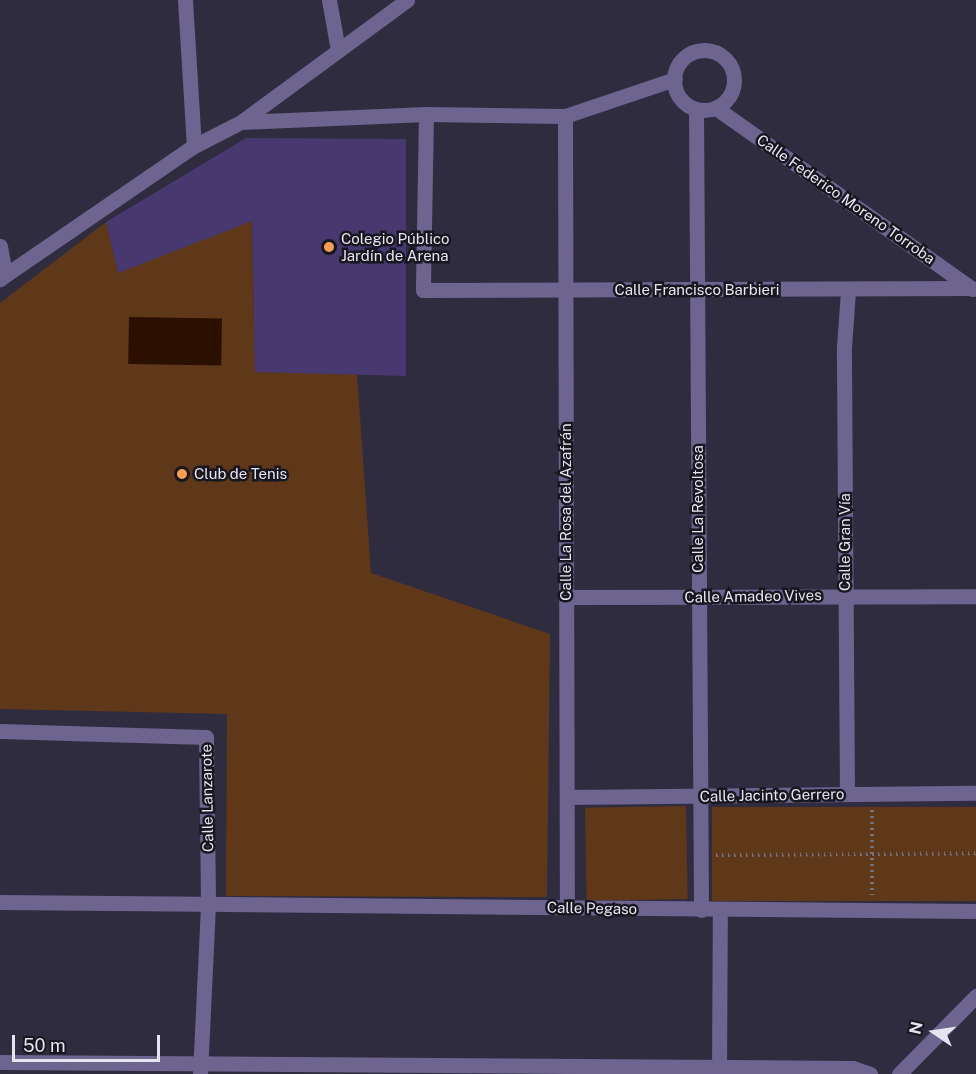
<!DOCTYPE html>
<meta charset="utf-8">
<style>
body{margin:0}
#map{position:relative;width:976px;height:1074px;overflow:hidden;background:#302c3f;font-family:"Public Sans",sans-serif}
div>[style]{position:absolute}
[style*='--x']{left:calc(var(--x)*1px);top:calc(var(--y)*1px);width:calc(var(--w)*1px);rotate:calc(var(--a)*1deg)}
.green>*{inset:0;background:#5f3819;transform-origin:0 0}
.water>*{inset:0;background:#2b1000;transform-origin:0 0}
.building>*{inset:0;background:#473870}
.path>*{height:4px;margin-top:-2px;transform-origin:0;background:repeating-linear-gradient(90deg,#737080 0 1.5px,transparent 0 6px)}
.street>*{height:15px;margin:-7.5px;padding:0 7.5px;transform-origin:7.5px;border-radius:7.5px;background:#6d6490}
.street>.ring{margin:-7.5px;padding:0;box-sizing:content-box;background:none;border:15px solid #6d6490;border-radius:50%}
.dots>*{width:16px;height:16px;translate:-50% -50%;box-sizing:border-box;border:3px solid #18161f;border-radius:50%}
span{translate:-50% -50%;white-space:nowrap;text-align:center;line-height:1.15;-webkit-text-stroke:5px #18161f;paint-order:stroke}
.street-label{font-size:15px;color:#e6e4f1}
.poi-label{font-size:15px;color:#e6e4f1}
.left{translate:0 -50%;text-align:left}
.north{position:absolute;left:904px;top:1002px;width:60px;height:60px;-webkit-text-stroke:4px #18161f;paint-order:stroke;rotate:283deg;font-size:16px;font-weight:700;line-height:24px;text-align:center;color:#e6e4f1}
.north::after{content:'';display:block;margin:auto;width:21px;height:27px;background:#e6e4f1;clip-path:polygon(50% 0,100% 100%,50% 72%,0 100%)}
.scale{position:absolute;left:12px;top:1035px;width:148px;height:27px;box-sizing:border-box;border:3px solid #e6e4f1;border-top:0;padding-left:8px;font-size:18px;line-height:21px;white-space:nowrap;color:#e6e4f1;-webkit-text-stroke:4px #18161f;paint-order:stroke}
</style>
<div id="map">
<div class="green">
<i style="clip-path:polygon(252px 221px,255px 372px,357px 374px,371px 573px,550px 634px,547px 897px,226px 896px,227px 714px,0 709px,0 303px,106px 222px,118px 272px)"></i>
<i style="left:686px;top:806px;width:93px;height:101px;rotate:89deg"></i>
<i style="left:976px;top:807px;width:94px;height:264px;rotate:90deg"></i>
</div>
<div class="water">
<i style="left:129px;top:317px;width:93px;height:47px;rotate:1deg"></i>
</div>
<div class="building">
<i style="clip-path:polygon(246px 138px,406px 139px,406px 376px,255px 372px,252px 221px,118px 273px,106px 222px)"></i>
</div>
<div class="path">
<i style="--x:872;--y:810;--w:85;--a:90"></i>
<i style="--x:716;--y:855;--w:260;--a:-0.4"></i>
</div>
<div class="street">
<i style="--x:185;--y:0;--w:146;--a:86.5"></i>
<i style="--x:329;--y:0;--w:51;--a:79.8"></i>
<i class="ring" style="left:674px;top:50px;width:45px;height:45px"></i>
<i style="--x:716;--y:108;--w:314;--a:35.2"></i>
<i style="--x:696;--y:109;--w:801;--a:89.64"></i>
<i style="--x:426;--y:114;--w:176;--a:91"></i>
<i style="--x:423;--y:290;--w:548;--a:-0.21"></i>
<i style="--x:565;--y:116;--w:791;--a:89.86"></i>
<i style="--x:241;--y:122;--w:185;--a:-2.5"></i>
<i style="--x:426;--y:114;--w:139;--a:0.8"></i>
<i style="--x:565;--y:116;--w:116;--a:-18.6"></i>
<i style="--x:0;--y:246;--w:22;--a:80"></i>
<i style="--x:4;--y:268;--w:12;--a:110"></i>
<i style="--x:1;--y:278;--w:234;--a:-34.4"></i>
<i style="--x:194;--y:146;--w:53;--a:-27.1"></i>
<i style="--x:241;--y:122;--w:206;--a:-36.3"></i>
<i style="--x:567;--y:597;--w:409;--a:-0.1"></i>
<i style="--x:0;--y:731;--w:206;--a:1.7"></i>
<i style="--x:206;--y:737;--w:168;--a:89.3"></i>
<i style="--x:208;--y:905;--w:169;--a:92.7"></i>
<i style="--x:847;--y:794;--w:447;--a:-90.4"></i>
<i style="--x:844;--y:347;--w:56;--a:-85.9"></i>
<i style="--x:567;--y:797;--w:409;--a:-0.6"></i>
<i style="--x:0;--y:902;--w:976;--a:0.53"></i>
<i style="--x:0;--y:1062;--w:853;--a:0.4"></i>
<i style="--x:853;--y:1068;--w:18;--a:19"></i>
<i style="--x:719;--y:1074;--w:164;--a:-89.7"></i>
<i style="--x:899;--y:1074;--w:110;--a:-45.4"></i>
</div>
<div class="dots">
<i style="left:329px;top:247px;background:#fc9d53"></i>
<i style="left:182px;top:474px;background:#fc9d53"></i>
</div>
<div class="street-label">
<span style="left:846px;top:199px;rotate:35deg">Calle Federico Moreno Torroba</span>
<span style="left:697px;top:290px">Calle Francisco Barbieri</span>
<span style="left:698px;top:509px;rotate:-90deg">Calle La Revoltosa</span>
<span style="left:566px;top:512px;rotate:-90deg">Calle La Rosa del Azafrán</span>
<span style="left:845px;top:542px;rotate:-90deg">Calle Gran Vía</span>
<span style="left:753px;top:596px;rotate:-1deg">Calle Amadeo Vives</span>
<span style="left:772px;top:795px;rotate:-1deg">Calle Jacinto Gerrero</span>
<span style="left:207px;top:798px;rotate:-91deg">Calle Lanzarote</span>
<span style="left:592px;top:908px;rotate:1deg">Calle Pegaso</span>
</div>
<div class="poi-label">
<span class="left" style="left:341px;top:247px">Colegio Público<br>Jardín de Arena</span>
<span class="left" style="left:194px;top:474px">Club de Tenis</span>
</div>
<div class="north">N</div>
<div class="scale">50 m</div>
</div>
